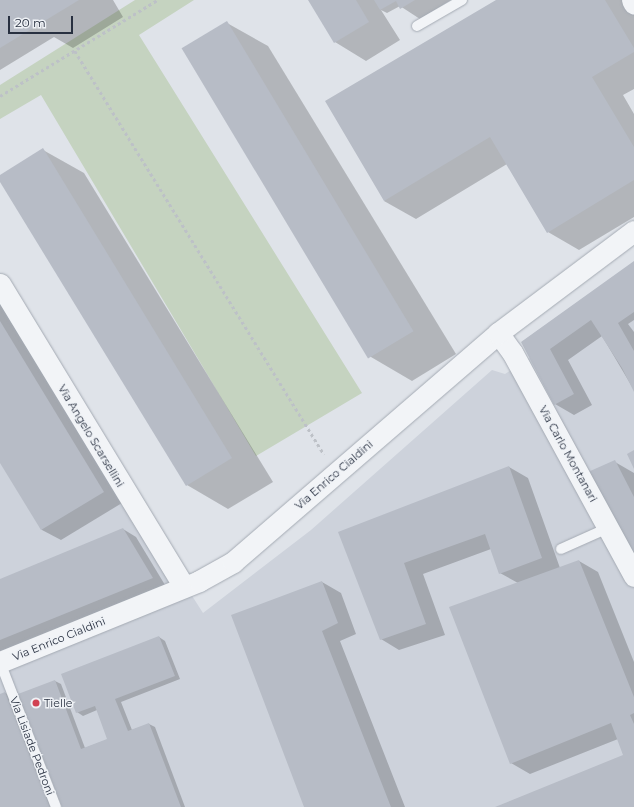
<!DOCTYPE html>
<style>
body{margin:0}
#map{position:relative;width:634px;height:807px;overflow:hidden;background:#dfe3e9;font-family:Montserrat,sans-serif}
div>[style]{position:absolute}
[style*='--x']{left:calc(var(--x)*1px);top:calc(var(--y)*1px);width:calc(var(--w)*1px);rotate:calc(var(--a)*1deg)}
.built>*{inset:0;background:#cdd2db}
.green>*{inset:0;background:#c5d3c0}
.shadow>*{inset:0;background:#0003}
.building>*{inset:0;background:#b7bcc6;transform-origin:0 0}
.path>*{height:2.5px;margin-top:-1.25px;transform-origin:0;background:repeating-linear-gradient(90deg,#bdc1c7 0 3px,transparent 0 6px)}
.roads{filter:drop-shadow(0 0 1px #a4aab3) drop-shadow(0 0 1px #a4aab3)}
.lane>*{height:10px;margin:-5px;padding:0 5px;transform-origin:5px;border-radius:5px;background:#f2f4f7}
.street>*{height:21px;margin:-10.5px;padding:0 10.5px;transform-origin:10.5px;border-radius:10.5px;background:#f2f4f7}
.dots>*{width:11px;height:11px;translate:-50% -50%;box-sizing:border-box;border:2px solid #eff2f6;border-radius:50%}
span{translate:-50% -50%;white-space:nowrap;text-align:center;line-height:1.15;-webkit-text-stroke:3px #eff2f6;paint-order:stroke}
.street-label{font-size:11px;color:#283040}
.poi-label{font-size:11px;color:#283040}
.left{translate:0 -50%;text-align:left}
.scale{position:absolute;left:8px;top:16px;width:65px;height:18px;box-sizing:border-box;border:2px solid #283040;border-top:0;padding-left:5px;font-size:12px;line-height:14px;white-space:nowrap;color:#283040;-webkit-text-stroke:3px #eff2f6;paint-order:stroke}
</style>
<div id="map">
<div class="built">
<i style="clip-path:polygon(634px 289px,634px 807px,0 807px,0 295px,203px 613px,311px 530px,492px 370px,505px 374px)"></i>
</div>
<div class="green">
<i style="clip-path:polygon(135px 0,194px 0,139px 35px,362px 393px,256px 456px,41px 95px,0 119px,0 85px)"></i>
</div>
<div class="shadow">
<i style="clip-path:polygon(0 0,113px 0,123px 17px,73px 48px,54px 37px,0 70px)"></i>
<i style="clip-path:polygon(309px 0,451px 0,420px 19px,400px 6px,387px 13px,381px 10px,400px 40px,366px 61px,335px 42px)"></i>
<i style="clip-path:polygon(498px 0,625px 0,634px 15px,634px 89px,623px 95px,634px 114px,634px 217px,579px 250px,548px 232px,507px 164px,416px 219px,384px 201px)"></i>
<i style="clip-path:polygon(227px 23px,268px 46px,456px 354px,412px 381px,371px 357px)"></i>
<i style="clip-path:polygon(43px 150px,84px 173px,273px 482px,228px 509px,187px 485px,0 180px,0 176px)"></i>
<i style="clip-path:polygon(634px 262px,634px 320px,628px 324px,634px 332px,634px 390px,602px 336px,568px 360px,592px 405px,574px 415px,555px 404px,522px 342px)"></i>
<i style="clip-path:polygon(0 302px,122px 503px,61px 540px,42px 530px,0 461px)"></i>
<i style="clip-path:polygon(615px 462px,634px 473px,634px 552px)"></i>
<i style="clip-path:polygon(509px 467px,528px 478px,560px 568px,579px 561px,598px 572px,634px 662px,634px 807px,497px 807px,624px 756px,618px 739px,530px 774px,511px 763px,518px 583px,500px 573px,491px 549px,423px 574px,445px 635px,399px 650px,381px 639px,340px 533px)"></i>
<i style="clip-path:polygon(123px 529px,136px 537px,165px 585px,0 652px,0 580px)"></i>
<i style="clip-path:polygon(322px 582px,341px 593px,356px 634px,340px 641px,405px 807px,305px 807px)"></i>
<i style="clip-path:polygon(159px 637px,165px 641px,180px 679px,121px 702px,132px 730px,149px 724px,155px 727px,185px 807px,63px 807px,55px 681px,61px 684px,85px 748px,109px 739px,97px 710px,83px 716px,77px 712px)"></i>
<i style="clip-path:polygon(5px 693px,12px 696px,54px 807px,0 807px,0 695px)"></i>
</div>
<div class="building">
<i style="clip-path:polygon(0 0,79px 0,0 48px)"></i>
<i style="clip-path:polygon(308px 0,356px 0,369px 22px,334px 43px)"></i>
<i style="clip-path:polygon(374px 0,415px 0,400px 9px,396px 1px,380px 10px)"></i>
<i style="clip-path:polygon(496px 0,605px 0,634px 48px,634px 52px,592px 77px,634px 147px,634px 180px,547px 233px,490px 137px,384px 201px,325px 101px)"></i>
<i style="left:227px;top:21px;width:362px;height:53px;rotate:59deg"></i>
<i style="clip-path:polygon(43px 148px,232px 458px,186px 486px,0 182px,0 175px)"></i>
<i style="clip-path:polygon(634px 261px,634px 312px,618px 323px,634px 351px,634px 392px,622px 368px,591px 320px,550px 349px,574px 394px,554px 405px,521px 342px)"></i>
<i style="clip-path:polygon(0 321px,104px 492px,41px 530px,0 463px)"></i>
<i style="clip-path:polygon(634px 450px,634px 469px,627px 454px)"></i>
<i style="clip-path:polygon(615px 460px,634px 497px,634px 554px,588px 472px)"></i>
<i style="clip-path:polygon(509px 466px,542px 558px,499px 574px,485px 534px,404px 563px,426px 624px,380px 640px,338px 532px)"></i>
<i style="clip-path:polygon(123px 528px,153px 578px,0 640px,0 579px)"></i>
<i style="clip-path:polygon(579px 560px,634px 697px,634px 713px,630px 715px,634px 724px,634px 807px,495px 807px,623px 755px,611px 723px,510px 764px,449px 607px)"></i>
<i style="clip-path:polygon(322px 581px,338px 623px,322px 631px,391px 807px,304px 807px,231px 615px)"></i>
<i style="clip-path:polygon(159px 636px,175px 676px,115px 699px,128px 731px,149px 723px,181px 807px,62px 807px,18px 694px,55px 680px,81px 749px,107px 739px,95px 706px,76px 713px,61px 674px)"></i>
<i style="clip-path:polygon(5px 692px,50px 807px,0 807px,0 694px)"></i>
</div>
<div class="path">
<i style="--x:75;--y:51;--w:474;--a:58.3"></i>
<i style="--x:0;--y:96;--w:184;--a:-31.4"></i>
</div>
<div class="roads">
<div class="lane">
<i style="--x:417;--y:26;--w:52;--a:-30"></i>
<i style="--x:561;--y:549;--w:51;--a:-24.1"></i>
<i style="--x:0;--y:662;--w:155;--a:68.9"></i>
</div>
<div class="street">
<i style="--x:632;--y:0;--w:4;--a:63"></i>
<i style="--x:0;--y:284;--w:354;--a:58.7"></i>
<i style="--x:498;--y:333;--w:24;--a:54"></i>
<i style="--x:512;--y:352;--w:255;--a:61.4"></i>
<i style="--x:0;--y:662;--w:215;--a:-22.1"></i>
<i style="--x:199;--y:581;--w:39;--a:-29"></i>
<i style="--x:233;--y:562;--w:350;--a:-40.8"></i>
<i style="--x:498;--y:333;--w:170;--a:-36.9"></i>
</div>
</div>
<div class="dots">
<i style="left:36px;top:703px;background:#d14253"></i>
</div>
<div class="street-label">
<span style="left:91px;top:436px;rotate:59deg">Via Angelo Scarsellini</span>
<span style="left:568px;top:454px;rotate:61deg">Via Carlo Montanari</span>
<span style="left:334px;top:475px;rotate:-41deg">Via Enrico Cialdini</span>
<span style="left:59px;top:639px;rotate:-22deg">Via Enrico Cialdini</span>
<span style="left:32px;top:746px;rotate:69deg">Via Lisiade Pedroni</span>
</div>
<div class="poi-label">
<span class="left" style="left:44px;top:703px">Tielle</span>
</div>
<div class="scale">20 m</div>
</div>
